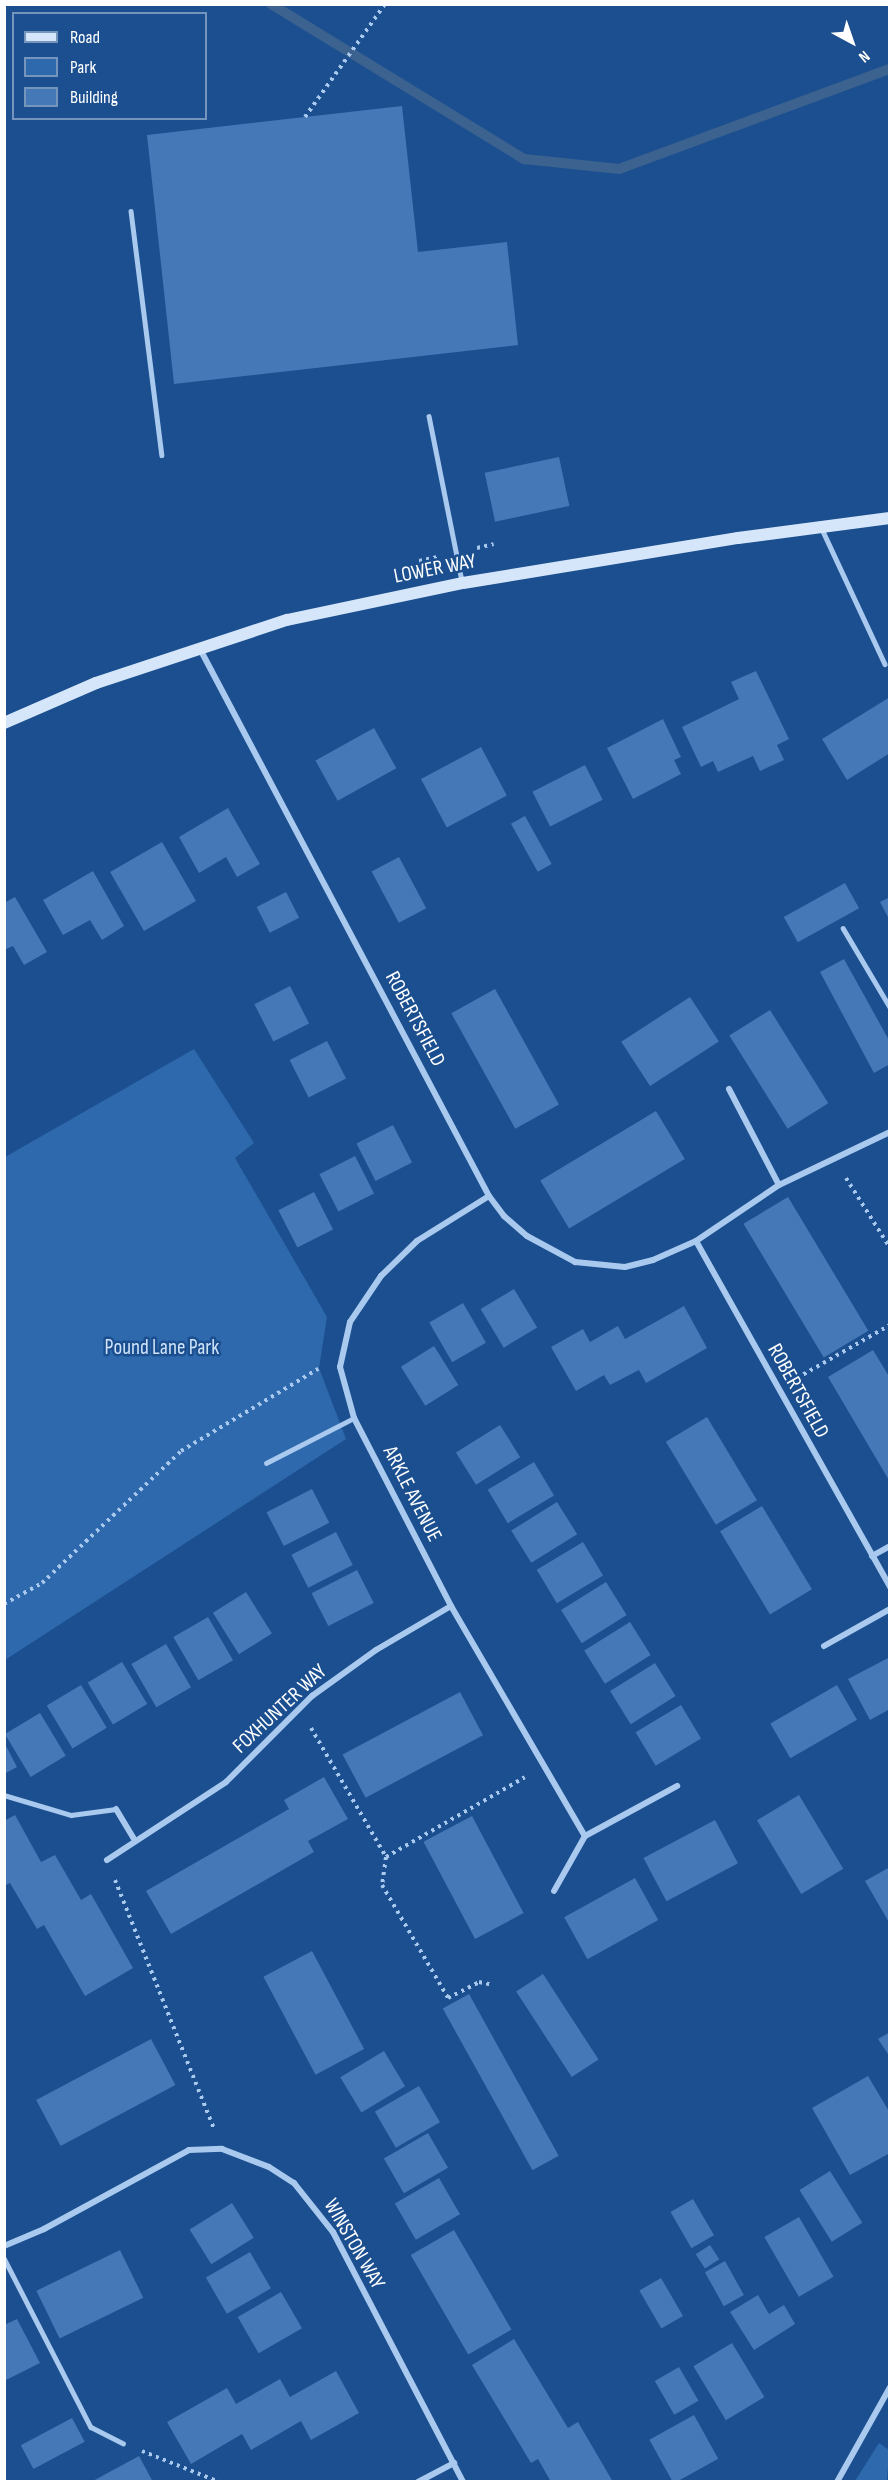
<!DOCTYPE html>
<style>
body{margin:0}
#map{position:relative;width:894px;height:2486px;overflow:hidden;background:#1b4f8f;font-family:"Sofia Sans Condensed",sans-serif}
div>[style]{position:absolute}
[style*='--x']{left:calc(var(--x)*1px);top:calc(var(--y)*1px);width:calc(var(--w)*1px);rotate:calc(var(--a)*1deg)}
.green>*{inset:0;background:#2e69ad}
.stream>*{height:10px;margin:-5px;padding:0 5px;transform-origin:5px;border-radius:5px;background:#3c6290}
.building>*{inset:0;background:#4478b7;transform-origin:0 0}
.path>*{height:4px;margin-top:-2px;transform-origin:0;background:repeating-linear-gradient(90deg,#a9c9ee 0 3px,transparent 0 7.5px)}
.lane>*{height:4.5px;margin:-2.25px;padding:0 2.25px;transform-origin:2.25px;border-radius:2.25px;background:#a9c9ee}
.street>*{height:6px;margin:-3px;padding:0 3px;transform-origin:3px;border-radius:3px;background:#a9c9ee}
.secondary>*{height:12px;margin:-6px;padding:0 6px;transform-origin:6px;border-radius:6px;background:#d6e6fa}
span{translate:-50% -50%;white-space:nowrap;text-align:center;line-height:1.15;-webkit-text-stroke:5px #1b4f8f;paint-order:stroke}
.street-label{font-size:21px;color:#fff}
.park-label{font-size:21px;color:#cfe3fa}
.frame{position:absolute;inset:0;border:6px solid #fff;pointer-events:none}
.legend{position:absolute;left:12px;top:12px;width:195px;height:108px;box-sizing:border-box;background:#1b4f8f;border:2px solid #7695bc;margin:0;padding:8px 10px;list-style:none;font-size:18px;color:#fff}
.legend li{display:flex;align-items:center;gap:12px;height:30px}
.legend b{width:30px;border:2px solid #7695bc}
.north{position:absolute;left:822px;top:12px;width:60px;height:60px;-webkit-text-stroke:4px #1b4f8f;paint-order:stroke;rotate:140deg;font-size:16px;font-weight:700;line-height:24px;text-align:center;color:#fff}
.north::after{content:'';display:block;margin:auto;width:21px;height:27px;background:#fff;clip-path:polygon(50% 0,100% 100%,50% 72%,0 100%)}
</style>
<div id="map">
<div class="green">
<i style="clip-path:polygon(194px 1049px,254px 1143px,235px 1158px,327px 1317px,319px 1368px,346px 1439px,5px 1660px,5px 1157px)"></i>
<i style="clip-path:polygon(879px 2443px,889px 2450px,887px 2481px,855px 2481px)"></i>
</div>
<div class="stream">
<i style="--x:271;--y:4;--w:297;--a:31.5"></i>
<i style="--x:524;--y:159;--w:96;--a:6"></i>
<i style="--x:619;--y:169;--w:289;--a:-20.3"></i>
</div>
<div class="building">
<i style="clip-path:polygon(402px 106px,418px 252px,507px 242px,518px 345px,174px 384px,147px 135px)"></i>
<i style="left:559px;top:457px;width:50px;height:76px;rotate:78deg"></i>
<i style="clip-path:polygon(756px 671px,789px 739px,777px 745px,784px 760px,760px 771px,753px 756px,718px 772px,713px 761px,701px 767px,682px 727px,739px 699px,731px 682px)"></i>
<i style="clip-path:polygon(890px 697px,890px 753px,847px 780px,822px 739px)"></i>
<i style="clip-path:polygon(663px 719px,681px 757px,674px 760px,681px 774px,633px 799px,607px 748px)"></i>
<i style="left:374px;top:728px;width:46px;height:67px;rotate:61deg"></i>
<i style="left:481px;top:747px;width:55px;height:68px;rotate:62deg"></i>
<i style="left:585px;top:765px;width:39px;height:59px;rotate:63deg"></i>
<i style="clip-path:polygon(228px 808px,260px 864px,237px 877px,226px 857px,199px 873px,179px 837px)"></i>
<i style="left:525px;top:816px;width:55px;height:16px;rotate:61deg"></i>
<i style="left:162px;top:842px;width:68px;height:60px;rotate:60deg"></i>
<i style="left:399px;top:857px;width:58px;height:31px;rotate:62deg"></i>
<i style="clip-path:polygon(93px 871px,124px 926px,102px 940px,90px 920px,63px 935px,43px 900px)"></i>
<i style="left:845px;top:883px;width:29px;height:70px;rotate:61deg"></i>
<i style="left:286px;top:892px;width:29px;height:33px;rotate:63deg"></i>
<i style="clip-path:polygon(15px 897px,47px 952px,24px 965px,13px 946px,4px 950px,4px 903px)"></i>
<i style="clip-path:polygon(890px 897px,890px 921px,880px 902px)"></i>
<i style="clip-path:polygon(844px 959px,890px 1042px,890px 1064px,874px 1073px,820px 972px)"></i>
<i style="left:290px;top:986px;width:42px;height:40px;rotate:63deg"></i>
<i style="left:495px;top:989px;width:132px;height:50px;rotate:61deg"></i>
<i style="left:690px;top:997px;width:53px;height:82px;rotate:57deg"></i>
<i style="left:770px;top:1010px;width:110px;height:48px;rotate:58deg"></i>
<i style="left:327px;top:1041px;width:42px;height:42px;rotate:63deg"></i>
<i style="left:656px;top:1111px;width:56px;height:135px;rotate:59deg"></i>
<i style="left:393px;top:1125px;width:42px;height:41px;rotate:63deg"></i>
<i style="left:355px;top:1156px;width:42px;height:40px;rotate:63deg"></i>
<i style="left:314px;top:1192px;width:42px;height:40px;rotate:63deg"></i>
<i style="left:788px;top:1197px;width:156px;height:52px;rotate:59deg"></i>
<i style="left:514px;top:1289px;width:45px;height:39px;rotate:59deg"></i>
<i style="left:463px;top:1303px;width:46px;height:39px;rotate:60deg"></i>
<i style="clip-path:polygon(684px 1306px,707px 1348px,646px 1383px,639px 1370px,610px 1385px,604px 1375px,576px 1391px,551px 1347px,583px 1329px,590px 1342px,618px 1326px,625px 1339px)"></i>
<i style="left:434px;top:1346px;width:46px;height:39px;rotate:58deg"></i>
<i style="clip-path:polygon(873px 1350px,890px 1378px,890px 1482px,828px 1377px)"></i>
<i style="left:707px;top:1417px;width:97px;height:48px;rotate:59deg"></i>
<i style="left:500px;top:1425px;width:38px;height:52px;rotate:58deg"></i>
<i style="left:534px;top:1462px;width:39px;height:54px;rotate:59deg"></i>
<i style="left:312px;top:1489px;width:38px;height:51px;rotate:63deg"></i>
<i style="left:557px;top:1502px;width:38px;height:54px;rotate:58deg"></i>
<i style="left:762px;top:1506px;width:97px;height:49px;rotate:59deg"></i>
<i style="left:336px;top:1532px;width:37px;height:50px;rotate:63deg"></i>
<i style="left:583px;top:1542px;width:39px;height:54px;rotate:59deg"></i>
<i style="left:357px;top:1570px;width:37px;height:51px;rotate:63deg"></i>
<i style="left:606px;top:1582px;width:39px;height:53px;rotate:58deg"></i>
<i style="left:246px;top:1592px;width:49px;height:39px;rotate:58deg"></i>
<i style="left:208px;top:1617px;width:50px;height:40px;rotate:60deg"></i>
<i style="left:630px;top:1622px;width:39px;height:54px;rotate:58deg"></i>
<i style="left:166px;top:1644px;width:50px;height:40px;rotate:60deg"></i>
<i style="clip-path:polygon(890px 1657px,890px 1709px,870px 1720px,848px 1679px)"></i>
<i style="left:122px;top:1662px;width:49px;height:40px;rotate:59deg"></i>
<i style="left:655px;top:1663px;width:39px;height:53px;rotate:58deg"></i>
<i style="left:81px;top:1685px;width:50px;height:40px;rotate:59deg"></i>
<i style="left:837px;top:1685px;width:40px;height:77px;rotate:60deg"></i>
<i style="left:460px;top:1692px;width:49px;height:133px;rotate:62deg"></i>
<i style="left:681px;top:1705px;width:39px;height:53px;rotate:59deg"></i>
<i style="left:40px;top:1713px;width:50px;height:41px;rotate:59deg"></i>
<i style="clip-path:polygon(4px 1742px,17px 1767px,4px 1774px)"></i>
<i style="clip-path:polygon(324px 1777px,348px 1819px,308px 1841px,314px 1852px,171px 1934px,146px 1891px,289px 1809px,284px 1800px)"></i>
<i style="left:799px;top:1795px;width:86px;height:49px;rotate:59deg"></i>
<i style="clip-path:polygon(15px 1815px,41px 1862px,55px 1855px,81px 1900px,91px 1894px,133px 1968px,85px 1996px,44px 1925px,37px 1929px,10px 1883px,4px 1886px,4px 1821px)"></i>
<i style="left:472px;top:1816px;width:110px;height:55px;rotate:62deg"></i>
<i style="left:715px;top:1820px;width:49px;height:81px;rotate:62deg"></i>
<i style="clip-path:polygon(890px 1867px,890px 1924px,865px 1881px)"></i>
<i style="left:635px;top:1878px;width:48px;height:81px;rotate:61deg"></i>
<i style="left:312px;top:1951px;width:111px;height:55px;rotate:62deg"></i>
<i style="left:543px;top:1974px;width:102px;height:32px;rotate:57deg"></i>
<i style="left:469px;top:1994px;width:185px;height:30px;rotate:61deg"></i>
<i style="clip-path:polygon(890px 2032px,890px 2057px,878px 2039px)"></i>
<i style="left:151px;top:2039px;width:52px;height:130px;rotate:62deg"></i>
<i style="left:384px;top:2051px;width:41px;height:51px;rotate:59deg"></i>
<i style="clip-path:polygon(868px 2076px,890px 2113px,890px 2153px,850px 2175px,812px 2108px)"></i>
<i style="left:419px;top:2086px;width:42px;height:51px;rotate:60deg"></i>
<i style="left:428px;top:2133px;width:40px;height:51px;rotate:60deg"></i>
<i style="left:830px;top:2171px;width:61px;height:36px;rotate:58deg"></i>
<i style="left:439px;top:2178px;width:42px;height:51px;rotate:60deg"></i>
<i style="left:693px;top:2199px;width:42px;height:26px;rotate:60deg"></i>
<i style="left:232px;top:2203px;width:41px;height:50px;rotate:58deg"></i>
<i style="left:799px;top:2217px;width:69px;height:40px;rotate:60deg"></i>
<i style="left:454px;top:2230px;width:115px;height:50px;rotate:60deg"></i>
<i style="left:710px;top:2245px;width:17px;height:17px;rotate:57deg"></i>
<i style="left:120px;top:2250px;width:53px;height:93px;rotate:64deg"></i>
<i style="left:250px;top:2252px;width:42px;height:51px;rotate:60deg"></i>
<i style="left:725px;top:2261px;width:39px;height:23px;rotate:61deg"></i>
<i style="left:661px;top:2278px;width:44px;height:25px;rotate:60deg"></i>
<i style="left:281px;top:2292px;width:42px;height:50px;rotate:60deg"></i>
<i style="clip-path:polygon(758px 2295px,769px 2314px,784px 2305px,795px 2324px,754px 2350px,730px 2312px)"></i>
<i style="clip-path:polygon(17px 2319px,40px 2363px,4px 2381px,4px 2325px)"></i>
<i style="clip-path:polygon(514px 2339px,568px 2428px,578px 2422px,613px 2482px,551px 2482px,538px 2459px,531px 2463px,472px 2365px)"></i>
<i style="left:732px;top:2343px;width:63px;height:45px;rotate:59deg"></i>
<i style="left:679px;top:2367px;width:39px;height:28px;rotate:60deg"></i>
<i style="clip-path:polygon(336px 2371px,359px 2413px,311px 2440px,301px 2421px,251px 2450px,242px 2434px,191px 2464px,167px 2422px,227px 2388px,236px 2404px,280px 2379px,290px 2397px)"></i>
<i style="left:694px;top:2415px;width:50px;height:51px;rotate:61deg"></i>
<i style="left:72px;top:2418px;width:27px;height:58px;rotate:62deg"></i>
<i style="clip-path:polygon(139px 2456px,153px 2482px,91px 2482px)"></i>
</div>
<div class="path">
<i style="--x:305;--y:117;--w:138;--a:-54.7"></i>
<i style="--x:477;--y:548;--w:17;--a:-13"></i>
<i style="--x:419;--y:561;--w:19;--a:-12"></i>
<i style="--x:846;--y:1178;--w:83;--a:57.8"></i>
<i style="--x:797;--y:1378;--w:107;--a:-29.7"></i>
<i style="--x:4;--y:1604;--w:43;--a:-28.9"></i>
<i style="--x:42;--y:1583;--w:192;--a:-43.5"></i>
<i style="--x:181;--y:1451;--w:160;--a:-30.9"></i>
<i style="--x:311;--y:1728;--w:149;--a:59.8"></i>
<i style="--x:386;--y:1857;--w:160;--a:-29.9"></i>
<i style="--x:386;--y:1857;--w:28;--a:98"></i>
<i style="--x:382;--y:1885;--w:131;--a:59.7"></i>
<i style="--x:448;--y:1998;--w:35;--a:-27"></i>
<i style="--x:479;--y:1982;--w:14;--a:12"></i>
<i style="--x:115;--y:1880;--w:268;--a:68.3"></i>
<i style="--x:142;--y:2451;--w:83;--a:21.9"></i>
</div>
<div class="lane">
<i style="--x:131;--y:211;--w:246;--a:82.8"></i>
<i style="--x:429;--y:416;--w:168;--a:78.7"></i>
<i style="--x:822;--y:529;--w:149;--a:65"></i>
<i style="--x:843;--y:928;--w:92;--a:59.3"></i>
<i style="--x:266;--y:1463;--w:99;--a:-27.1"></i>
<i style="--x:4;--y:1795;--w:70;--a:16.6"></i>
<i style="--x:71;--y:1815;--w:45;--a:-7.6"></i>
<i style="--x:4;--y:2258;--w:190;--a:62.8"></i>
<i style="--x:91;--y:2427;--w:36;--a:27"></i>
</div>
<div class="street">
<i style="--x:200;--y:649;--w:619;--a:62.15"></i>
<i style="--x:489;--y:1196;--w:25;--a:53"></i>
<i style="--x:504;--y:1216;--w:30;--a:41"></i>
<i style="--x:527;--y:1236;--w:55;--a:28.4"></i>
<i style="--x:575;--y:1262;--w:50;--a:5.7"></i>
<i style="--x:625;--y:1267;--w:29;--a:-14"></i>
<i style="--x:653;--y:1260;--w:47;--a:-23.8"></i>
<i style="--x:696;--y:1241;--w:100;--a:-34"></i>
<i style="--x:779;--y:1185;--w:123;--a:-25.5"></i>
<i style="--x:729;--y:1089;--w:108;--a:62.5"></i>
<i style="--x:489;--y:1196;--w:85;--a:148"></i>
<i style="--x:417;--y:1241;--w:50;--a:135.8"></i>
<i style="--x:381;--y:1276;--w:55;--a:124"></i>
<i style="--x:350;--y:1322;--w:46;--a:102.5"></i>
<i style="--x:340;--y:1367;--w:53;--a:74.6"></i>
<i style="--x:354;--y:1418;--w:212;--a:62.7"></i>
<i style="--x:451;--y:1606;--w:266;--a:59.8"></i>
<i style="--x:585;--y:1836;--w:63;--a:119.4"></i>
<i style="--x:696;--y:1241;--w:397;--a:60.7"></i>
<i style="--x:872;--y:1556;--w:21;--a:-29"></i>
<i style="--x:824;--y:1646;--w:76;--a:-29.3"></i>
<i style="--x:116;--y:1809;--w:37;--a:59"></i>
<i style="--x:585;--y:1836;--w:105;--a:-28.5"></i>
<i style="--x:107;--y:1860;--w:142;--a:-33.2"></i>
<i style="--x:226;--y:1782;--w:122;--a:-45"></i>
<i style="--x:312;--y:1696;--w:79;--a:-35.7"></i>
<i style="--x:376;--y:1650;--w:87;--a:-30.4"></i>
<i style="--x:4;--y:2246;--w:43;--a:-23"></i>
<i style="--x:44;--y:2229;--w:165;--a:-28.6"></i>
<i style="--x:189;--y:2150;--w:33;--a:-2"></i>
<i style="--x:222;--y:2149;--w:50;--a:21"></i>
<i style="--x:269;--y:2167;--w:30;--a:33"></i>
<i style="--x:294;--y:2183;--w:63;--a:51.5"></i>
<i style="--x:333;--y:2232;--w:282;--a:62.5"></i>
<i style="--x:418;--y:2482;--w:41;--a:-27.8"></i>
<i style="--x:837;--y:2482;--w:109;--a:-60.8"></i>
</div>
<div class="secondary">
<i style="--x:4;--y:723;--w:100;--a:-23.5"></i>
<i style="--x:96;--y:683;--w:201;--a:-18.3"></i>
<i style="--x:287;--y:620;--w:180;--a:-11.9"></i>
<i style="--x:463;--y:583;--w:279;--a:-9.3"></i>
<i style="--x:738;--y:538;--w:153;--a:-7.5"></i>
</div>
<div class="street-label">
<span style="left:435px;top:569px;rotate:-11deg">LOWER WAY</span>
<span style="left:415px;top:1019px;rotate:62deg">ROBERTSFIELD</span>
<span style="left:798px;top:1391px;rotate:61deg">ROBERTSFIELD</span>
<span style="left:412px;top:1494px;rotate:63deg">ARKLE AVENUE</span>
<span style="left:280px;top:1709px;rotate:-43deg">FOXHUNTER WAY</span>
<span style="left:354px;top:2244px;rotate:60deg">WINSTON WAY</span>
</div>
<div class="park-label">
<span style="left:162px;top:1348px">Pound Lane Park</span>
</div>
<div class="frame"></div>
<ul class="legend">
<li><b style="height:8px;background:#d6e6fa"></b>Road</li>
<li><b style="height:16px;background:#2e69ad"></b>Park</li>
<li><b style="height:16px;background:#4478b7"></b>Building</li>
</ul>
<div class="north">N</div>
</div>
